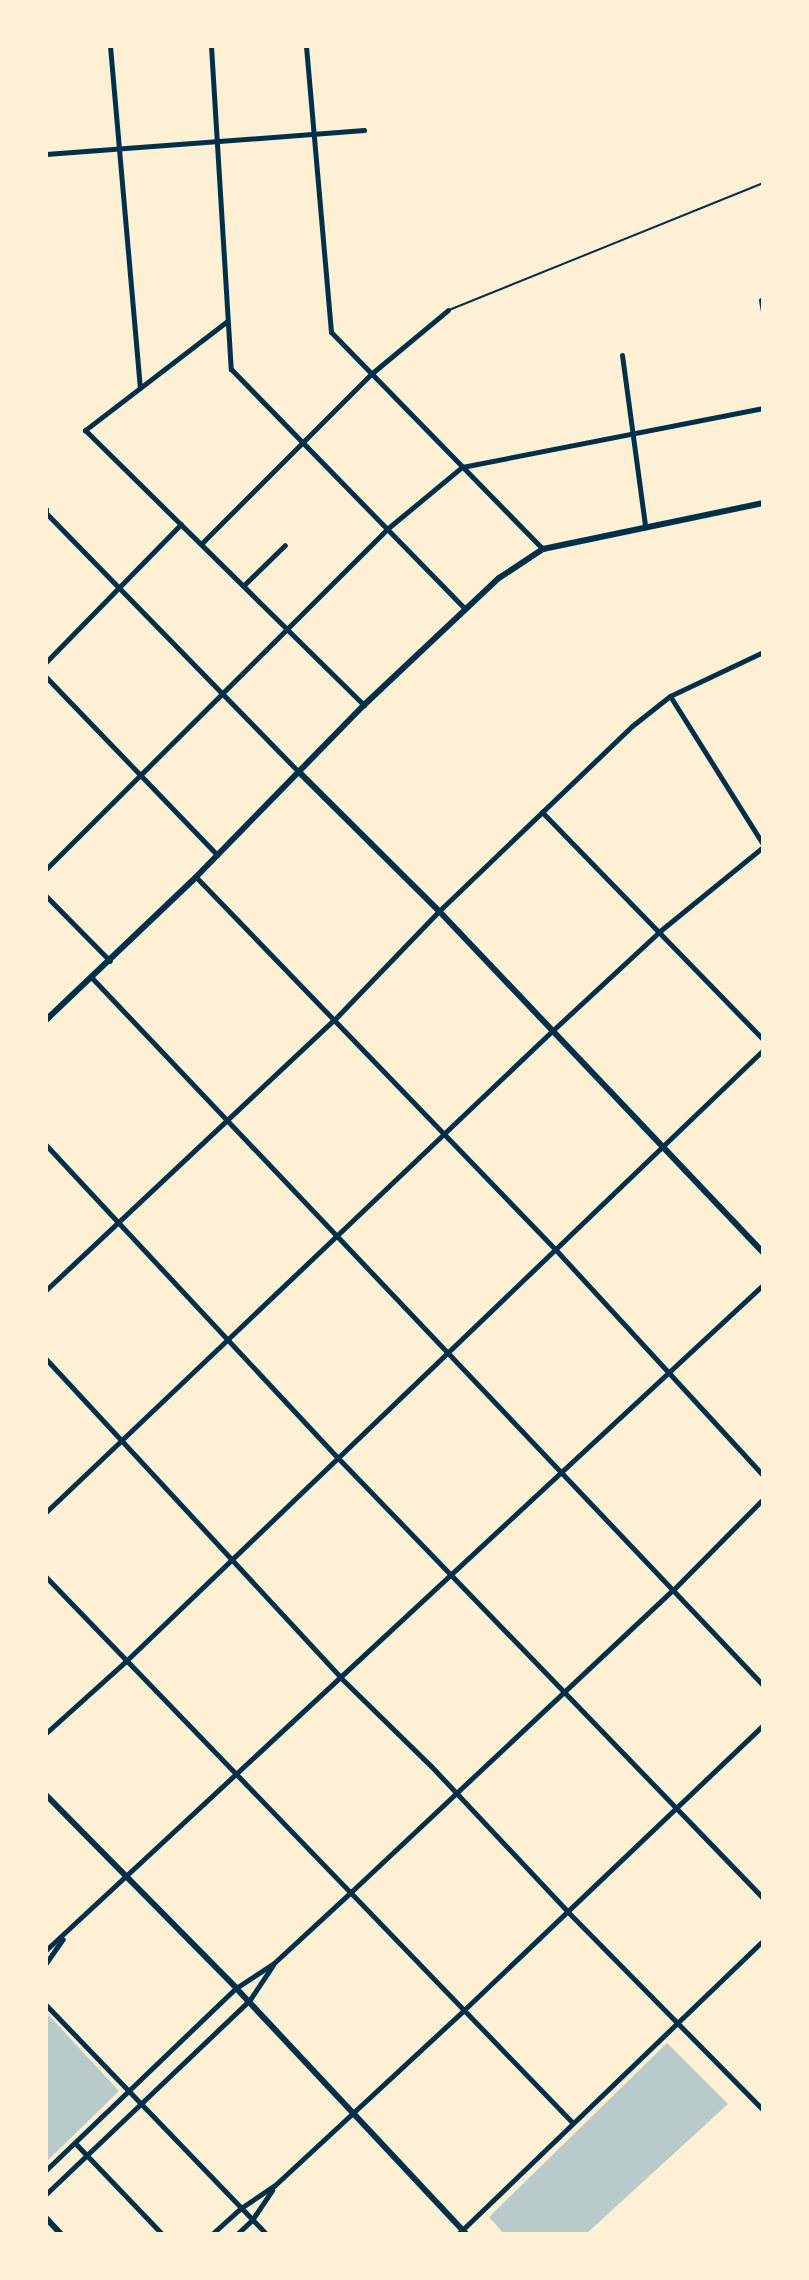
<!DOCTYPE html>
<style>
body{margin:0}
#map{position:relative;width:809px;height:2280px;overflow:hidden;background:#fdf0d5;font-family:Figtree,sans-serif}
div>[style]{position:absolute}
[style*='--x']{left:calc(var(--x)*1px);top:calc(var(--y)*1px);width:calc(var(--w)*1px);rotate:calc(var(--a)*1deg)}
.green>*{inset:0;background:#b9caca}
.service>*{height:2px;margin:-1px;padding:0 1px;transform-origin:1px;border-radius:1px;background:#003049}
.minor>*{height:5px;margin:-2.5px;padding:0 2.5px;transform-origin:2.5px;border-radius:2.5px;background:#003049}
.tertiary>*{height:6px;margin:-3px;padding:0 3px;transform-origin:3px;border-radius:3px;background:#003049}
span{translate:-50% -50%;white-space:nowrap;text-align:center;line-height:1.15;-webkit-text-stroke:8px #fdf0d5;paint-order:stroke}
.frame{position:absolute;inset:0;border:48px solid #fdf0d5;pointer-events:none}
</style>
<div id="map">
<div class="green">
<i style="clip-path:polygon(46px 2012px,119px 2091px,46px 2162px)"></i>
<i style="clip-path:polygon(667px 2043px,728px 2104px,586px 2234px,504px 2234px,489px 2217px)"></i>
</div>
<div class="service">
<i style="--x:449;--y:310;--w:339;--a:-22"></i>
</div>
<div class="minor">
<i style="--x:110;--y:46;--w:343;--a:85"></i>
<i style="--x:211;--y:46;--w:324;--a:86.5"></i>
<i style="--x:231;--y:369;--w:334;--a:45.7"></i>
<i style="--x:306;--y:46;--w:287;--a:85"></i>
<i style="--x:331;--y:332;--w:303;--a:45.7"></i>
<i style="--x:46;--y:154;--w:319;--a:-4.3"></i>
<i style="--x:761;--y:300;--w:11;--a:80"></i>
<i style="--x:226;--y:322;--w:178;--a:142.5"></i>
<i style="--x:85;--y:430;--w:392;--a:44.6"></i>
<i style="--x:622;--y:355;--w:173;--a:82.3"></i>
<i style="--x:46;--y:509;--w:4;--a:90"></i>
<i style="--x:46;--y:513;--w:362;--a:45.7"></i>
<i style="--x:202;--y:543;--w:239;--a:-45"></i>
<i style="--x:371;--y:374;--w:100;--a:-39.7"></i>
<i style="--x:244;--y:585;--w:57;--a:-44.3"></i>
<i style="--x:46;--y:662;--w:193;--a:-45.6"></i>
<i style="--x:46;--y:677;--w:247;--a:46.1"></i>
<i style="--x:670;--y:696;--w:175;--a:57.9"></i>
<i style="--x:542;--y:812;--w:317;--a:45.8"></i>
<i style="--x:46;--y:869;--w:482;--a:-44.9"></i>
<i style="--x:387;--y:529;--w:97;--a:-39.6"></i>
<i style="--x:462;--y:467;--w:307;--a:-11.1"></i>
<i style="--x:196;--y:877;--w:517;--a:46.02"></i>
<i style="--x:555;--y:1249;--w:307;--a:47.4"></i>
<i style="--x:46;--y:896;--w:91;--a:45.4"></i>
<i style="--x:92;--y:978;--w:975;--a:46.5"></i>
<i style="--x:46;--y:1145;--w:428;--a:47"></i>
<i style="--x:338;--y:1458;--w:612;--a:45.99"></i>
<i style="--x:46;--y:1290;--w:395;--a:-43.2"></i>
<i style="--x:334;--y:1020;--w:151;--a:-46.1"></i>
<i style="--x:439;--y:911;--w:267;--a:-43.8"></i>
<i style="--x:632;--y:726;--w:48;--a:-38.3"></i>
<i style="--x:670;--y:696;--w:103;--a:-25.3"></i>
<i style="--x:46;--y:1359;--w:433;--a:47.2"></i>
<i style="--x:340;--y:1677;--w:127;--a:44.4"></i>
<i style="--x:431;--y:1766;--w:199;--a:46.8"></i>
<i style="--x:567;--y:1911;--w:279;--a:45.4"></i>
<i style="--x:46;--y:1512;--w:697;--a:-43.55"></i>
<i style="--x:551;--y:1032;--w:149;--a:-42.8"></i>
<i style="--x:660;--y:931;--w:133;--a:-39.2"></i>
<i style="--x:46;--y:1577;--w:757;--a:46.02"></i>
<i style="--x:46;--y:1733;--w:109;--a:-42"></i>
<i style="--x:127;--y:1660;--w:881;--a:-43.8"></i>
<i style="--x:46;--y:1950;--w:978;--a:-42.85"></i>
<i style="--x:46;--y:1963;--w:29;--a:-55"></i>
<i style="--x:46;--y:2005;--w:318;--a:46.1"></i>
<i style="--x:75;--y:2143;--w:126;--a:46.3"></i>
<i style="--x:46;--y:2170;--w:263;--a:-43.8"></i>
<i style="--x:236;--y:1988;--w:45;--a:-33.3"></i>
<i style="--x:274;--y:1963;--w:106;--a:-42.7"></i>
<i style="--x:352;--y:1891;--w:441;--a:-43.2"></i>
<i style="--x:674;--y:1589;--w:127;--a:-45.3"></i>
<i style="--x:46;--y:2194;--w:280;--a:-43.6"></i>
<i style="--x:249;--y:2001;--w:43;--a:-56.3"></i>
<i style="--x:212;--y:2234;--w:39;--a:-42"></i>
<i style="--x:241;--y:2208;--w:40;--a:-34"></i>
<i style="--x:274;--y:2186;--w:260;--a:-42.8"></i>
<i style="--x:465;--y:2009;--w:412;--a:-43.6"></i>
<i style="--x:237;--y:2234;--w:21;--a:-43"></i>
<i style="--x:252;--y:2220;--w:36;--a:-56"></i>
<i style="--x:458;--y:2234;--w:423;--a:-43.9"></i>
</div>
<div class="tertiary">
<i style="--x:300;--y:773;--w:196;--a:44.8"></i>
<i style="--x:439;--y:911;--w:471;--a:46.5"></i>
<i style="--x:46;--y:1020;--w:207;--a:-43.6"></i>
<i style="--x:196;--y:877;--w:240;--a:-45.7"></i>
<i style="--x:364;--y:705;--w:185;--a:-43.3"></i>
<i style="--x:499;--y:578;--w:53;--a:-33.4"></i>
<i style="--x:543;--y:549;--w:225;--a:-11.8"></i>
<i style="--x:46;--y:1795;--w:271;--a:45.4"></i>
<i style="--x:236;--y:1988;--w:337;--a:46.9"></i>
<i style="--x:46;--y:2218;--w:22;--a:47"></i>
</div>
<div class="frame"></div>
</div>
